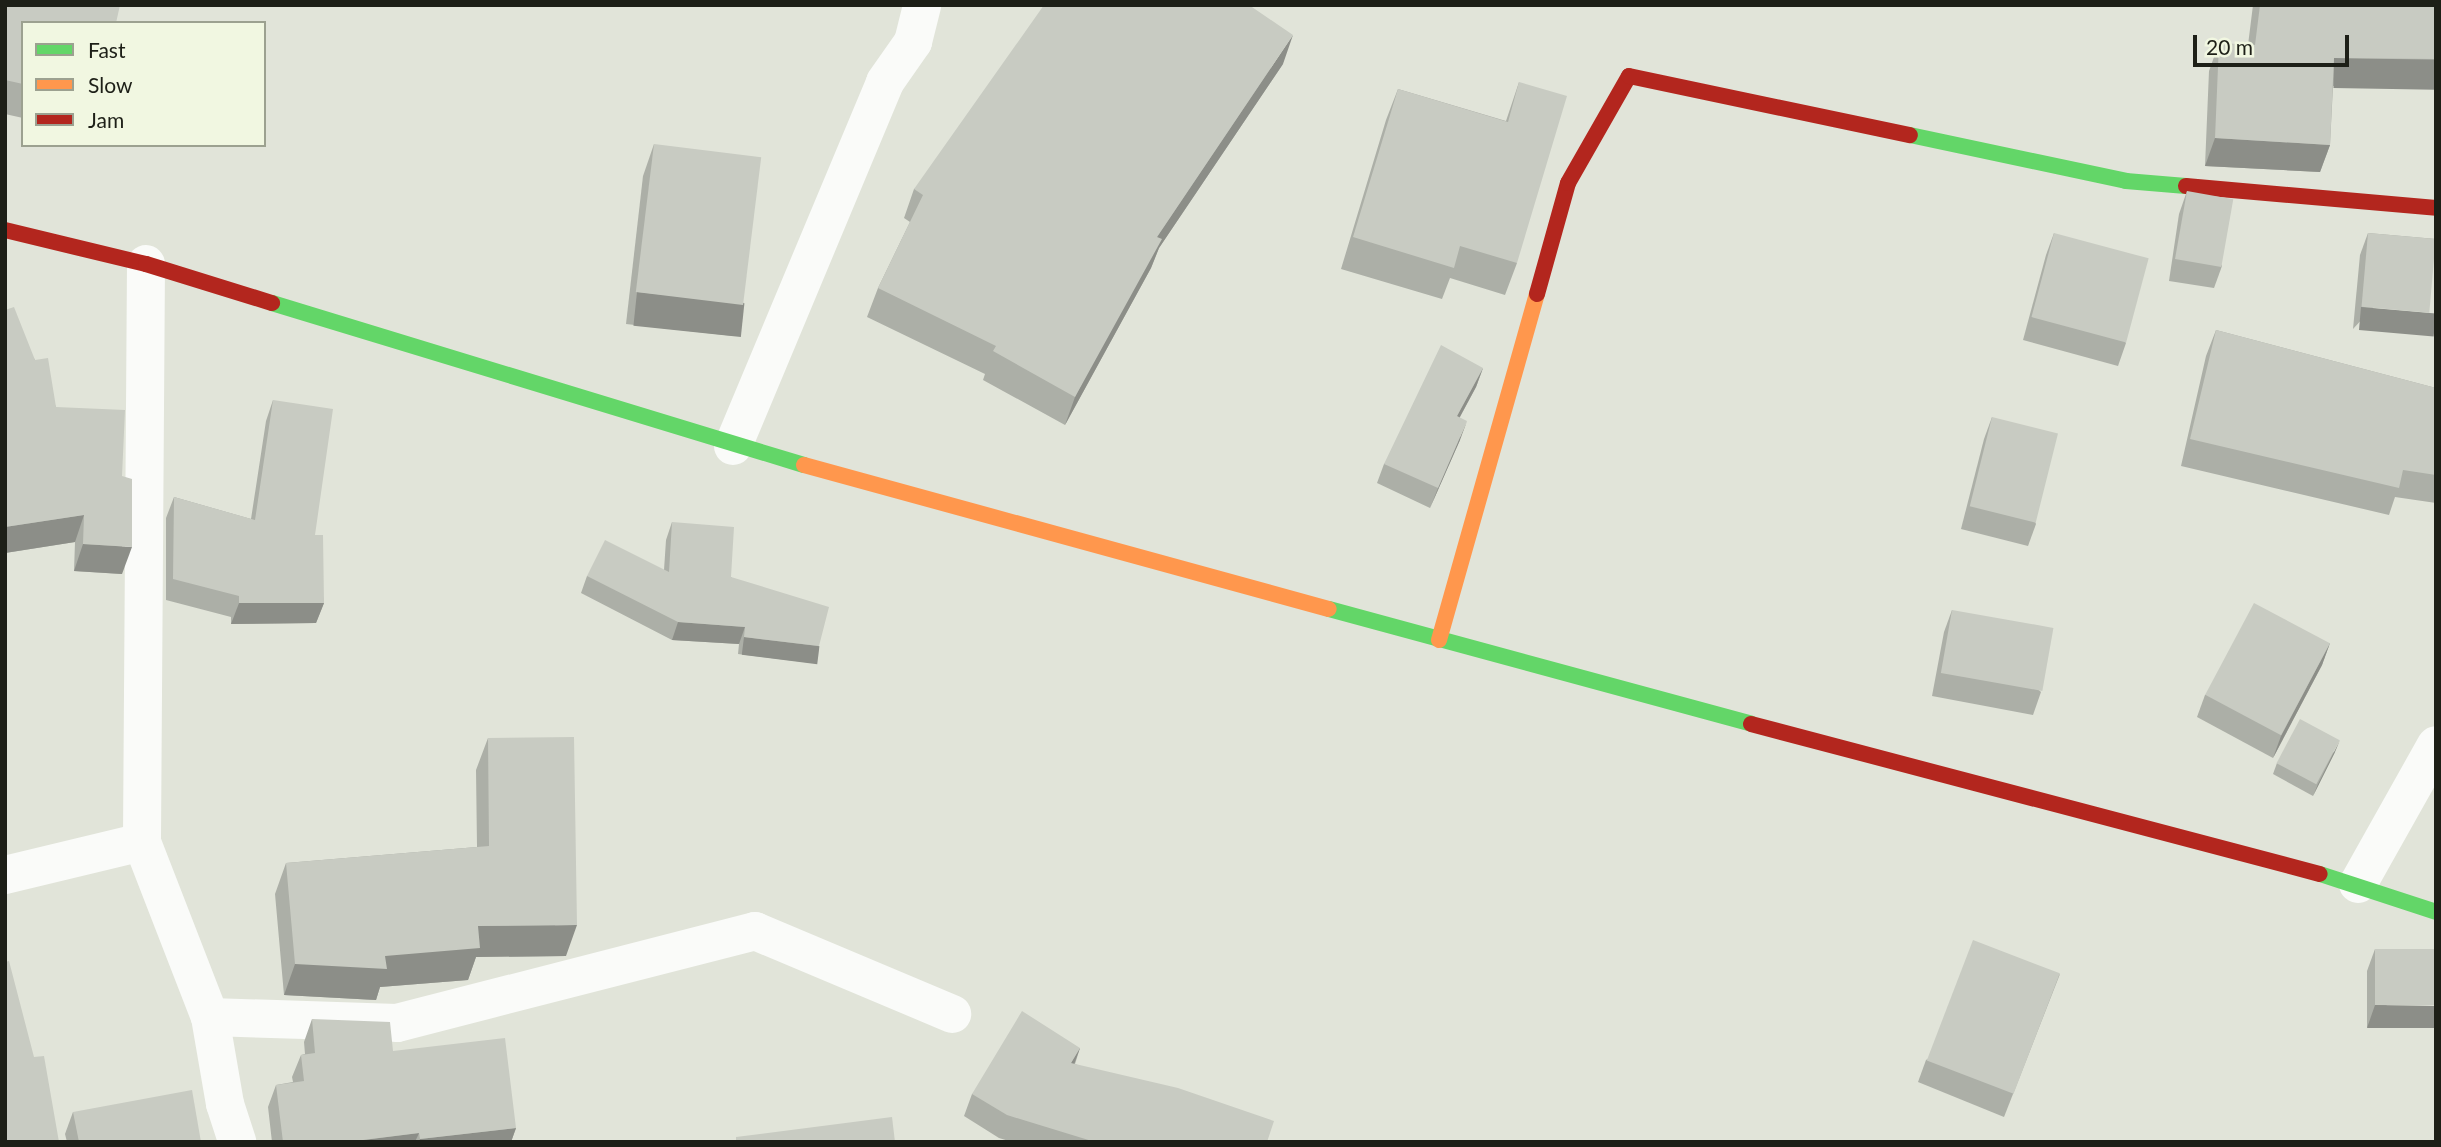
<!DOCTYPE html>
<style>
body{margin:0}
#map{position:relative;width:2441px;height:1147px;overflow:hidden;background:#e1e4d9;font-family:Lato,sans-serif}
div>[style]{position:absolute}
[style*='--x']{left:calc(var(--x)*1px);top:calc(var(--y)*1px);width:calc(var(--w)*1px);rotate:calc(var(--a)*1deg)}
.street>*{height:38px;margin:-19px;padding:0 19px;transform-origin:19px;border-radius:19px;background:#fafbf9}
.fast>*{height:16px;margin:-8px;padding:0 8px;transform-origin:8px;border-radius:8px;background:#63d668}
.slow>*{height:16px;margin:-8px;padding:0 8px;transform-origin:8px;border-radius:8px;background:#ff974d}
.jam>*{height:16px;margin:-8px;padding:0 8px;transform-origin:8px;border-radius:8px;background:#b3261e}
.wall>*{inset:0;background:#acafa7}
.shaded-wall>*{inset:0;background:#8c8e88;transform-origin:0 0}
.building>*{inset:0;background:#c8cbc2;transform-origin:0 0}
span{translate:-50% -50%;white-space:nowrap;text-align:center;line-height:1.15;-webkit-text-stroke:6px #f1f7e1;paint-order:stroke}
.frame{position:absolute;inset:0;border:7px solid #1d1f17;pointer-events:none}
.legend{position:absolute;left:21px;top:21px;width:245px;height:126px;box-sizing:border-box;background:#f1f7e1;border:2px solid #9ca190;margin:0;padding:9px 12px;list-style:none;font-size:21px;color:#1d1f17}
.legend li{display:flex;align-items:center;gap:14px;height:35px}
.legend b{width:35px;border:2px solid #9ca190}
.scale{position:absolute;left:2193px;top:35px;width:156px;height:32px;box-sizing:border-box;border:4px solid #1d1f17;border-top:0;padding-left:9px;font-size:21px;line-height:24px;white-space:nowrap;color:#1d1f17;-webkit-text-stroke:5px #f1f7e1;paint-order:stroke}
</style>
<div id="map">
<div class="street">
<i style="--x:146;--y:264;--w:578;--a:90.4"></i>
<i style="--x:142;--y:842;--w:188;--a:68.8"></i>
<i style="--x:210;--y:1017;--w:88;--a:80.2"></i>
<i style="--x:225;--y:1104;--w:40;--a:72"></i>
<i style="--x:733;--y:446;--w:394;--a:-67.3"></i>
<i style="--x:885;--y:82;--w:49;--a:-55"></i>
<i style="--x:913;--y:42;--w:38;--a:-76"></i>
<i style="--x:5;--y:875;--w:141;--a:-13.5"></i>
<i style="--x:2358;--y:884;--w:159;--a:-60.7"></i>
<i style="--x:210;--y:1017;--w:187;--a:1.8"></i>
<i style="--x:397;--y:1023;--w:370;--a:-14.4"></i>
<i style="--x:755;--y:931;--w:214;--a:22.8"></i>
</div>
<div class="fast">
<i style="--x:1910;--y:135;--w:221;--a:12"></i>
<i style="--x:2126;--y:181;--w:60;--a:4.8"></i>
<i style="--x:272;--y:303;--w:556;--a:16.94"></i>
<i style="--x:1329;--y:609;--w:437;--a:15.2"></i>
<i style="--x:2320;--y:874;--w:122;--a:18.1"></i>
</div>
<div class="slow">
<i style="--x:804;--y:465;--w:544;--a:15.34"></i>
<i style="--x:1439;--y:640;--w:360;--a:-74.2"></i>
</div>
<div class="jam">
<i style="--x:2186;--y:186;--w:251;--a:5"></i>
<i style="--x:5;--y:230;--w:145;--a:13.6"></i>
<i style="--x:146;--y:264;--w:132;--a:17.2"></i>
<i style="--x:1537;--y:294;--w:115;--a:-74.4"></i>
<i style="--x:1568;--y:183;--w:123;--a:-60.3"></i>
<i style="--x:1629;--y:76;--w:287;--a:11.9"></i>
<i style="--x:1751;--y:724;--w:588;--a:14.77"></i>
</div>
<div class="wall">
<i style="clip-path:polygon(5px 5px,23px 23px,23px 118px,5px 114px)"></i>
<i style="clip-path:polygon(2253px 5px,2436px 5px,2436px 87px,2333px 86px,2330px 145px,2320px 172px,2205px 166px,2209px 71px,2219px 43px,2248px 45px)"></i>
<i style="clip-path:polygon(1283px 64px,1159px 248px,1151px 268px,1065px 425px,983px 380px,985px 374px,867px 317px,878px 288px,910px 222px,904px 218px,914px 189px)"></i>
<i style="clip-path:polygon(1519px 82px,1517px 263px,1505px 295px,1450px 278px,1442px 299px,1341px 269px,1386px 120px,1398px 89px,1506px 121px)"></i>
<i style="clip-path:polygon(654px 144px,744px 304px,733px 336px,626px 324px,643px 176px)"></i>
<i style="clip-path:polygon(2187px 191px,2222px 266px,2214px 288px,2169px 281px,2179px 214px)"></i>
<i style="clip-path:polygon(2054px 233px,2126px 343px,2118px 366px,2023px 340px,2046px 255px)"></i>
<i style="clip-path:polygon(2368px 233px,2436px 239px,2353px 329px,2360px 255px)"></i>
<i style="clip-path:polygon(5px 310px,35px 360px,56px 407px,122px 476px,122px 574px,74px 571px,75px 542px,5px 553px)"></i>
<i style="clip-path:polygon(2216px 330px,2436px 388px,2436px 503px,2395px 497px,2389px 515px,2181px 466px,2206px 356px)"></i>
<i style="clip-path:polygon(1483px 368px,1476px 387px,1460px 417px,1460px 440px,1430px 508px,1377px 483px,1384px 464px)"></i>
<i style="clip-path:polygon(273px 400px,315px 535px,324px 603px,316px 623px,231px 624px,231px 617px,166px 600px,166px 518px,174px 497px,251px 519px,266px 421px)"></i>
<i style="clip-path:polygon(1992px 417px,2036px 524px,2028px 546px,1961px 529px,1984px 439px)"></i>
<i style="clip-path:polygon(672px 522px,731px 577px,819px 646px,812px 663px,738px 654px,739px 644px,672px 640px,581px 593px,587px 576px,664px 570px,666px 540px)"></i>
<i style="clip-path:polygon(1952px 610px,2041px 692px,2033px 715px,1932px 696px,1944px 632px)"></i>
<i style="clip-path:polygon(2330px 643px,2322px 665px,2273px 758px,2197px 717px,2205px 695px)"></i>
<i style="clip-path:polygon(488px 738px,566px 956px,476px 957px,468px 980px,380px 987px,376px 1000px,284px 995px,275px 894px,286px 863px,477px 847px,476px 770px)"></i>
<i style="clip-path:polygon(2335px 752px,2313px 796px,2273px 774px,2277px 763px)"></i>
<i style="clip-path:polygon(2375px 949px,2436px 949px,2367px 1028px,2367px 971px)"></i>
<i style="clip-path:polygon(2060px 974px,2004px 1117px,1918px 1082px,1926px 1060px)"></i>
<i style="clip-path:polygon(312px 1019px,393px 1051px,516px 1128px,511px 1142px,272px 1142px,268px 1107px,276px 1085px,293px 1082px,292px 1077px,301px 1055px,305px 1054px,304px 1042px)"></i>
<i style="clip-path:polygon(1080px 1048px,1075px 1064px,1267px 1142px,1012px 1142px,999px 1138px,964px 1116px,972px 1094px)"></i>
<i style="clip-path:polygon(73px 1112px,201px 1142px,67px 1142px,65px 1134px)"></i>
</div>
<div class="shaded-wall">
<i style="clip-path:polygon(1293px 35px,1283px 64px,1159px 248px,1151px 268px,1065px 425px,1075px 397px,1157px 237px)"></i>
<i style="left:2334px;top:58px;width:102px;height:30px;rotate:1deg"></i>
<i style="clip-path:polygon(2215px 138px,2330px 145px,2320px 172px,2205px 166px)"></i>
<i style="left:637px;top:292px;width:108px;height:34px;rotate:6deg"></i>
<i style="left:2361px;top:307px;width:75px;height:23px;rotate:5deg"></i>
<i style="clip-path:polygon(1483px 368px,1476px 387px,1450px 435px,1457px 416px)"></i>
<i style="clip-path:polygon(1467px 421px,1460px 440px,1430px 508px,1438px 488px)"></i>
<i style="clip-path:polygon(84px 515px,75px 542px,5px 553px,5px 527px)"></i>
<i style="clip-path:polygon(83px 544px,132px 547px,122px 574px,74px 571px)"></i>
<i style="clip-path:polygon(239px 603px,324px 603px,316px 623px,231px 624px)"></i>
<i style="clip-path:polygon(678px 622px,745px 627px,739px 644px,672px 640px)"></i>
<i style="left:744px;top:637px;width:76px;height:18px;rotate:7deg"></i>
<i style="clip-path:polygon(2330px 643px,2322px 665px,2273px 758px,2281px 736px)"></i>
<i style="clip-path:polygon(2340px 740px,2335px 752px,2313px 796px,2318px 784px)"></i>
<i style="clip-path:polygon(577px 925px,566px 956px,476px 957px,468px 980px,380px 987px,376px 1000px,284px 995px,295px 964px,385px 956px,478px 926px)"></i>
<i style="clip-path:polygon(2375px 1005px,2436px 1006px,2436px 1028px,2367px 1028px)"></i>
<i style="clip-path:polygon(1080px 1048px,1072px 1070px,1071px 1063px)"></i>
<i style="clip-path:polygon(516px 1128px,511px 1142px,419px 1142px,420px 1139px)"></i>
<i style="clip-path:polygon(419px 1133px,415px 1142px,347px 1142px)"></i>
</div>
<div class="building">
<i style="clip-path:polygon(5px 5px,120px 5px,116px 23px,23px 23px,23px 84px,5px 80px)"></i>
<i style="clip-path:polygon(1044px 5px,1249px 5px,1293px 35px,1157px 237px,1162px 239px,1075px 397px,993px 351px,996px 346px,878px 288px,923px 195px,914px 189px)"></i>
<i style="clip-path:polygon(2260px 5px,2436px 5px,2436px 59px,2334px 58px,2330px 145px,2215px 138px,2219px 43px,2255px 45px)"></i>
<i style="clip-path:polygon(1519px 82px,1567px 96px,1517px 263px,1460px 246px,1454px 268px,1353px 237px,1398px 89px,1508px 122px)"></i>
<i style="left:654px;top:144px;width:108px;height:149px;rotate:7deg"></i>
<i style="left:2187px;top:191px;width:47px;height:69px;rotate:10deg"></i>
<i style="left:2054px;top:233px;width:98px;height:87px;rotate:15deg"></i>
<i style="left:2368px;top:233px;width:68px;height:74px;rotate:5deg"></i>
<i style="clip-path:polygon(14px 307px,35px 360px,48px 358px,56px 407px,125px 410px,122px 476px,132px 479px,132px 547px,83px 544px,84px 515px,5px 527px,5px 310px)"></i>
<i style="clip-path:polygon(2216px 330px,2436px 388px,2436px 475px,2403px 470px,2399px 488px,2190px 439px)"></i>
<i style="clip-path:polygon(1441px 345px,1483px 368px,1457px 416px,1467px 421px,1438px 488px,1384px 464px)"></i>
<i style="clip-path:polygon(273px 400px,333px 409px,315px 535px,323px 535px,324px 603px,239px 603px,239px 596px,173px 579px,174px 497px,255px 520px)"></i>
<i style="left:1992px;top:417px;width:68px;height:92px;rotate:14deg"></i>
<i style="clip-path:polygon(672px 522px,734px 527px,731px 577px,829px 607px,819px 646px,744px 637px,745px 627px,678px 622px,587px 576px,605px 540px,669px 572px)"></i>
<i style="left:2254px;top:603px;width:86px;height:104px;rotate:28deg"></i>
<i style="left:1952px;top:610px;width:103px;height:64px;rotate:10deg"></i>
<i style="left:2300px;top:719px;width:45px;height:50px;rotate:28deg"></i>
<i style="clip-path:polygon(574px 737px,577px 925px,478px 926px,480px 948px,385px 956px,387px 969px,295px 964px,286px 863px,489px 846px,488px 738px)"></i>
<i style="left:1973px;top:940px;width:93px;height:129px;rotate:21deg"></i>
<i style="left:2375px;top:949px;width:61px;height:56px"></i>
<i style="clip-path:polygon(9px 961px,34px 1057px,44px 1056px,59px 1142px,5px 1142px,5px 962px)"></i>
<i style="clip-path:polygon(1022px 1011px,1080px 1048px,1071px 1063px,1178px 1088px,1274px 1121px,1267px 1142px,1095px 1142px,1007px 1115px,972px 1094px)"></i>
<i style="clip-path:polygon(312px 1019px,390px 1022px,393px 1051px,505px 1038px,516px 1128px,420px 1139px,419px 1133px,347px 1142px,283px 1142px,276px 1085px,304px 1081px,301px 1055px,315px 1053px)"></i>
<i style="clip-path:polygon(192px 1090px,201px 1142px,79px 1142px,73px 1112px)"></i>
<i style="clip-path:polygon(892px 1117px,895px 1142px,736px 1142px,736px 1137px)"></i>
</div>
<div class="frame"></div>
<ul class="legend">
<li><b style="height:9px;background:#63d668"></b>Fast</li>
<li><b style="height:9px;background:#ff974d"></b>Slow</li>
<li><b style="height:9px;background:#b3261e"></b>Jam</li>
</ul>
<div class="scale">20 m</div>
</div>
